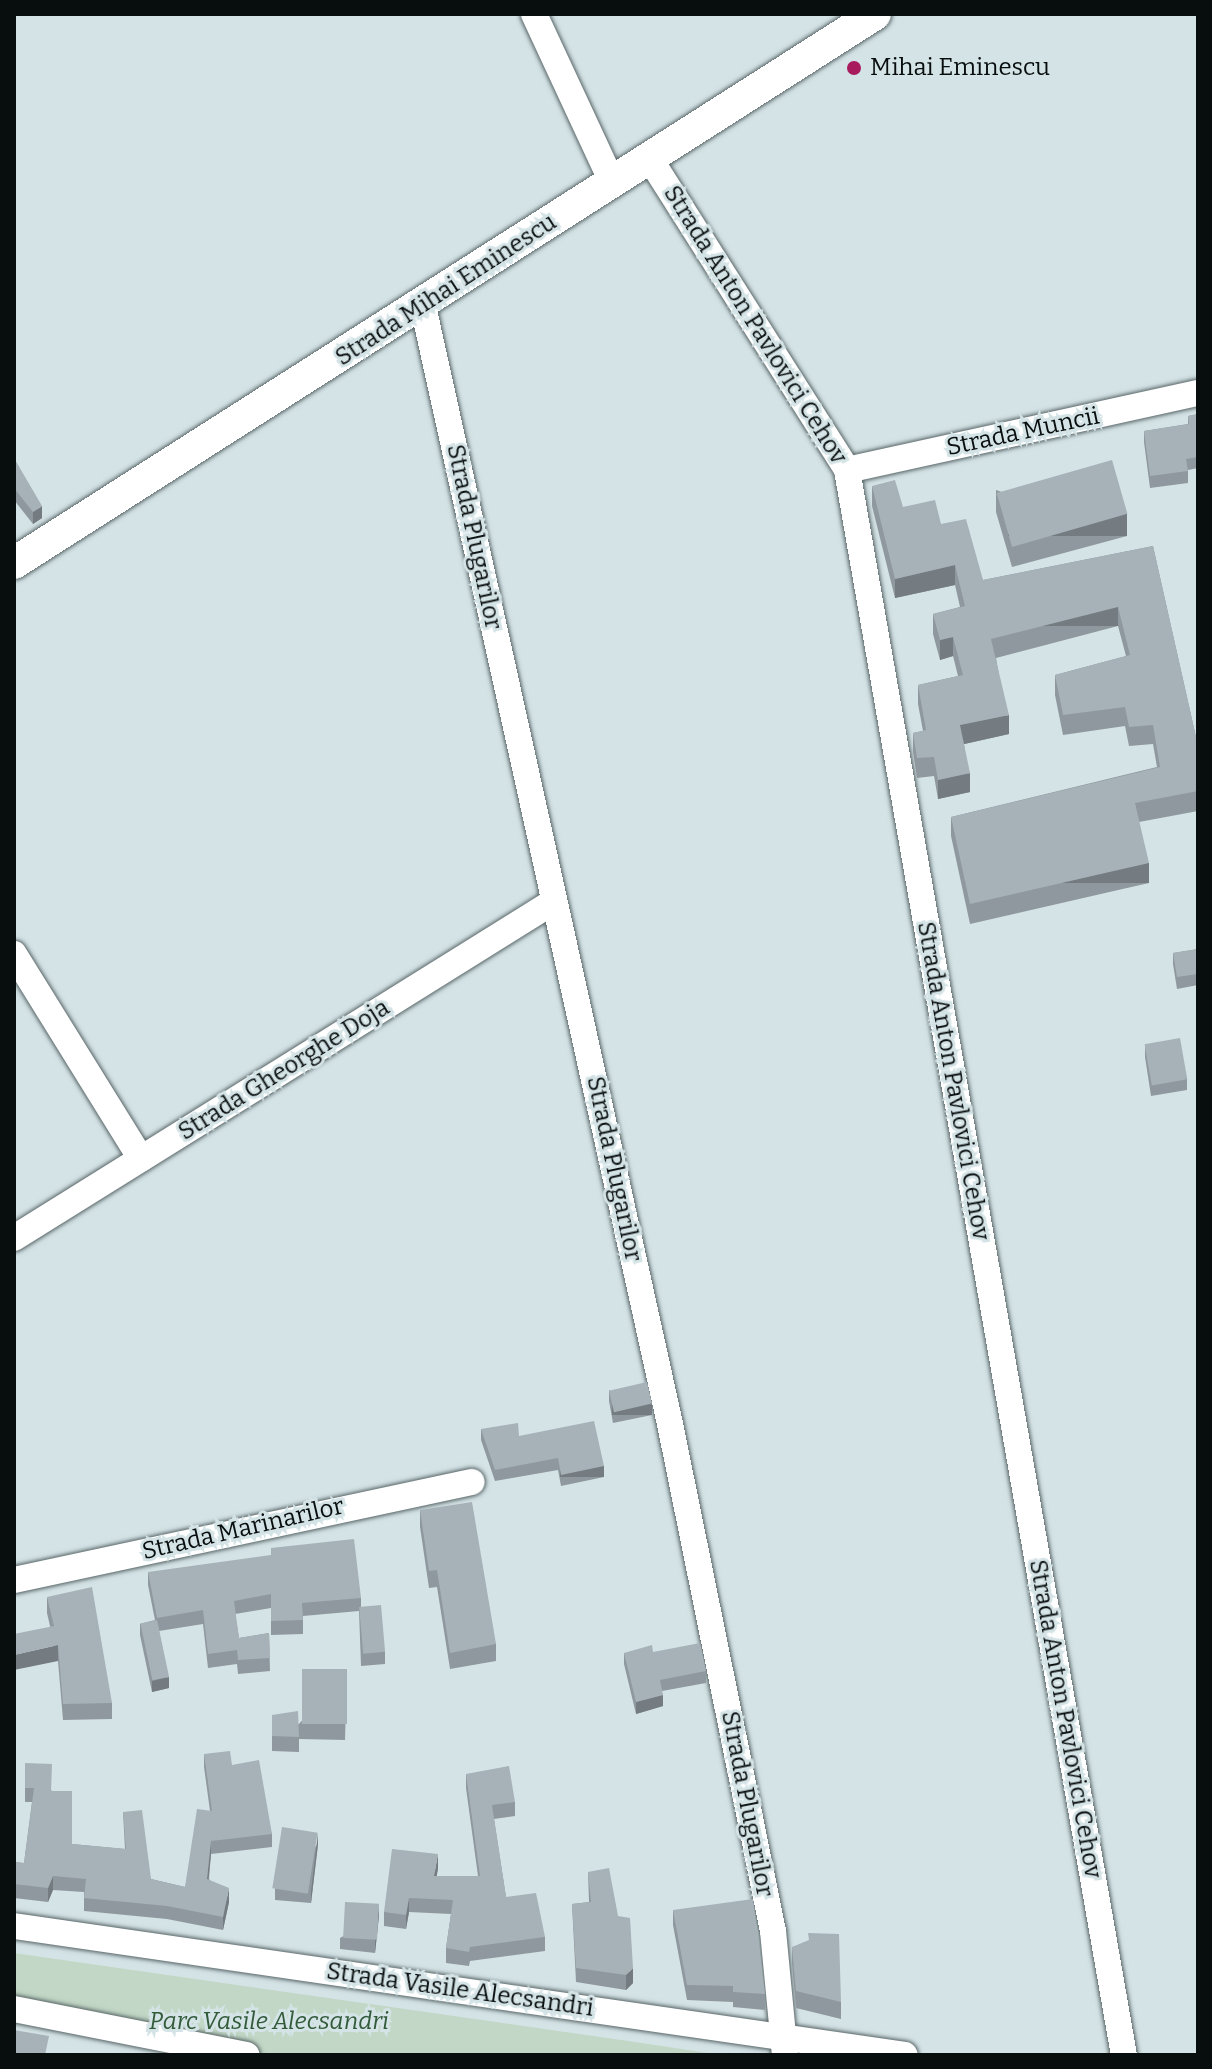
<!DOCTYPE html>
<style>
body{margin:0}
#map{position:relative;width:1212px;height:2069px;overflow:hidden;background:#d4e3e6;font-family:Bitter,serif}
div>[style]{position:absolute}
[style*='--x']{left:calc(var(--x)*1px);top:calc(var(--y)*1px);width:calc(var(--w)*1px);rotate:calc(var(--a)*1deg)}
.green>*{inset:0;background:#c2d7c5}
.roads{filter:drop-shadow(0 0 2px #596668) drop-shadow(0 0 2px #596668)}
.minor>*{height:26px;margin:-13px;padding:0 13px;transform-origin:13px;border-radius:13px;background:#fff}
.major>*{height:32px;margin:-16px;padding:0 16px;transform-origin:16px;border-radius:16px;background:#fff}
.wall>*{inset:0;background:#8f989e}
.shaded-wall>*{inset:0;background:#747c81;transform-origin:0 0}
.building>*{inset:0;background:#a6b1b8;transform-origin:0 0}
.dots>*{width:22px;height:22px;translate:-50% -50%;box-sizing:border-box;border:4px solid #d4e3e6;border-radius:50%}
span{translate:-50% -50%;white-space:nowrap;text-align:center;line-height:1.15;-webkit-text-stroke:6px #d4e3e6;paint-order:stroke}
.poi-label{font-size:24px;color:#080d0e}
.left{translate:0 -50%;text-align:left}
.street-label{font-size:24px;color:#080d0e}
.park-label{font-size:24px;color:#325b3a;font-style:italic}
.frame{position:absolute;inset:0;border:16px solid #080d0e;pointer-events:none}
</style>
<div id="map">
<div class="green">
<i style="clip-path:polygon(14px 1953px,635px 2042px,721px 2055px,270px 2055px,14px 2001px)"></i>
</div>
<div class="roads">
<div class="minor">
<i style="--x:534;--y:14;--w:185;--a:65.1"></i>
<i style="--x:650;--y:159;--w:368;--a:57.6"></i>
<i style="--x:847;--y:470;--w:1609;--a:80.09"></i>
<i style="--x:423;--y:306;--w:1145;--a:77.54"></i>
<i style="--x:670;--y:1424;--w:517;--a:78.52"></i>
<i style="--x:773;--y:1931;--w:125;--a:84.5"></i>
<i style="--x:847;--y:470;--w:359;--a:-12.4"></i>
<i style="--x:14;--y:954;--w:241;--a:58.2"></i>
<i style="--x:14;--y:1238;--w:635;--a:-31.94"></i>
<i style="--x:14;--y:1580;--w:468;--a:-12.1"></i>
<i style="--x:14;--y:1926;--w:900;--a:8.24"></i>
<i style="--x:14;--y:2009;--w:237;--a:11.2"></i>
</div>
<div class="major">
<i style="--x:14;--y:563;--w:1021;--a:-32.52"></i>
</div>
</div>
<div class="wall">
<i style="clip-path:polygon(1198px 414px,1198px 468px,1188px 470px,1188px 483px,1150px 488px,1144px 442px,1144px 431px,1188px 424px,1188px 416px)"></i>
<i style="clip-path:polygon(14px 458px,42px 518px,33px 524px,14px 500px)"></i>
<i style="clip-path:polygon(872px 486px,903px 507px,941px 524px,983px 580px,1153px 546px,1198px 746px,1198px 811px,1139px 822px,1149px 883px,970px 924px,951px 836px,951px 817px,1157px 767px,1153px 744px,1129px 746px,1125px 726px,1063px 735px,1055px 695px,1055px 675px,1126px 656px,1118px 626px,996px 658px,1009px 734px,964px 744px,970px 792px,938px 799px,934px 776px,917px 778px,913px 752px,913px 733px,923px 731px,918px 704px,918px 685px,958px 676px,953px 656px,940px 660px,933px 634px,933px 614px,960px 607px,955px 585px,895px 598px,872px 506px)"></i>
<i style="clip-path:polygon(996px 490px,1127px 536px,1012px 567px,996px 512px)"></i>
<i style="clip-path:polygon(1198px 949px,1198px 985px,1177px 989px,1173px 964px,1173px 953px)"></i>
<i style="clip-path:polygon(1145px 1046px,1187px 1079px,1187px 1090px,1151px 1096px,1145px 1057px)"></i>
<i style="clip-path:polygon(609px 1390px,652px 1415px,613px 1423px,609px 1401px)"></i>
<i style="clip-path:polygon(481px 1429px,519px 1436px,604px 1477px,561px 1486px,558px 1470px,495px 1481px,481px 1440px)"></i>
<i style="clip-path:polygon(420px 1510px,496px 1644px,496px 1661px,450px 1669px,437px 1587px,429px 1588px,420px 1527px)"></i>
<i style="clip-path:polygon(148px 1572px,361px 1598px,361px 1607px,385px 1652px,385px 1664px,361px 1666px,359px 1611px,303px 1616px,303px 1634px,271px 1635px,271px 1608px,235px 1614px,239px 1638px,269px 1633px,270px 1671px,238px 1674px,237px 1664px,208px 1668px,203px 1624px,159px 1631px,169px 1688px,152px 1692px,140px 1635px,140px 1624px,155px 1620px,148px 1585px)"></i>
<i style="clip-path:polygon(47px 1597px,112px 1703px,112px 1719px,63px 1720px,58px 1661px,47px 1613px)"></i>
<i style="clip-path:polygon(653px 1652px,706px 1671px,706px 1683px,662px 1691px,663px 1706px,636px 1714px,624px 1664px,624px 1653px)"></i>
<i style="clip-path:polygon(347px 1669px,345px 1740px,299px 1739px,299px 1752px,272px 1751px,272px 1715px,299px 1724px)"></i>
<i style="clip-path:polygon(204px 1754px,232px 1765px,272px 1834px,272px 1847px,211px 1854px,209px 1879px,229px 1902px,223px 1930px,167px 1919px,84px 1911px,84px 1892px,53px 1890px,48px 1902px,14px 1898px,14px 1862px,24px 1863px,32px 1802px,25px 1802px,25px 1763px,52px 1791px,72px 1844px,125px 1849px,123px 1812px,151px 1879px,185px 1887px,210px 1811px,204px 1767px)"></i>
<i style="clip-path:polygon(466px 1774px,515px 1802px,515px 1816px,494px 1819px,506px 1897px,545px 1937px,545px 1951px,470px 1961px,469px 1966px,446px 1963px,446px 1948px,451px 1914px,409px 1912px,406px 1929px,384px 1926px,384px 1912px,438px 1869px,436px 1876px,478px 1876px,466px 1788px)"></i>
<i style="clip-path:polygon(318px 1844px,311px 1903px,275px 1900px,275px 1889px)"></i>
<i style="clip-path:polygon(588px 1872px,633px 1983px,626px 1990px,576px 1982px,572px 1904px,589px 1902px)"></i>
<i style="clip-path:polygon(673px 1910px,765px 1994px,765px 2010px,733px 2007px,733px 2002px,687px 2000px,673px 1925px)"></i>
<i style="clip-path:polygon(379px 1915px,375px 1953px,340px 1949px,340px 1938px)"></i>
<i style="clip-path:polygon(792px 1947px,841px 2002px,841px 2019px,796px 2008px,792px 1964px)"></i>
</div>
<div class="shaded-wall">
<i style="clip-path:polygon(42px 506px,42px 518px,33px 524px,33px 512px)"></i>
<i style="left:1127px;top:514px;width:22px;height:119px;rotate:90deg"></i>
<i style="clip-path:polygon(955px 565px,955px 585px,895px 598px,895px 579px)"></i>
<i style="left:1118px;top:607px;width:19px;height:131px;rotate:90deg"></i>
<i style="clip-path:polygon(953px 637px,953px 656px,940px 660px,940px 640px)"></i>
<i style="clip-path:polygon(1009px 715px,1009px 734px,960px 745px,960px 725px)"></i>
<i style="clip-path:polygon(970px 773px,970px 792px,938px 799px,938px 780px)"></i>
<i style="left:1149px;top:863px;width:20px;height:184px;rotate:90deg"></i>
<i style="left:652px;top:1403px;width:12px;height:40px;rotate:90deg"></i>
<i style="left:604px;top:1466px;width:11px;height:44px;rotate:90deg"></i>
<i style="clip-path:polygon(58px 1645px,58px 1661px,14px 1670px,14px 1655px)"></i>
<i style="clip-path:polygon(169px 1677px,169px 1688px,152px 1692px,152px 1681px)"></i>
<i style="clip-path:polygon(663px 1695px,663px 1706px,636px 1714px,636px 1702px)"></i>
<i style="clip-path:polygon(318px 1833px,318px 1844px,311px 1903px,311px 1892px)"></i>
<i style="clip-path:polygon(211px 1841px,211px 1854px,207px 1892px,207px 1879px)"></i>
<i style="clip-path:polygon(438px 1854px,438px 1869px,434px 1891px,434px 1876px)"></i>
<i style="clip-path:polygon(53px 1876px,53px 1890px,48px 1902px,48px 1888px)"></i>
<i style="clip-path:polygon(229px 1888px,229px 1902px,223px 1930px,223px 1917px)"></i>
<i style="clip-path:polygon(409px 1898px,409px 1912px,406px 1929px,406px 1915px)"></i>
<i style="clip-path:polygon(379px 1904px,379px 1915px,375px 1953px,375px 1942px)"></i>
<i style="clip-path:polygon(633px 1968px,633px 1983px,626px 1990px,626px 1975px)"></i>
</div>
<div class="building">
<i style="clip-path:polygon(1198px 414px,1198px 457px,1186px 459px,1188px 471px,1150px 476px,1144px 431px,1189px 424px,1188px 416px)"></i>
<i style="clip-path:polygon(14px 458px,42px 506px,33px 512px,14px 488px)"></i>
<i style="left:1112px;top:460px;width:56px;height:120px;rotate:74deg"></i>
<i style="clip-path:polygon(895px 480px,903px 507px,935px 500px,941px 524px,966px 519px,983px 580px,1153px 546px,1198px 746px,1198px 791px,1135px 803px,1149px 863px,970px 904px,951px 817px,1160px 767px,1153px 725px,1129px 727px,1125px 707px,1063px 715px,1055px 675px,1130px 655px,1118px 607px,991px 639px,1009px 715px,960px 725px,970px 773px,938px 780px,934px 757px,917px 758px,913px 733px,926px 730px,918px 685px,963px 675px,953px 637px,940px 640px,933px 614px,965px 606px,955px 565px,895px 579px,872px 486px)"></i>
<i style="clip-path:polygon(1198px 949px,1198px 974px,1177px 977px,1173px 953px)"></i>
<i style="left:1180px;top:1038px;width:42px;height:36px;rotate:80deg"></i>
<i style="left:647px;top:1382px;width:22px;height:39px;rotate:77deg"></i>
<i style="clip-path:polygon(594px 1421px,604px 1466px,561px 1475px,558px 1458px,495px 1470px,481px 1429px,518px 1423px,519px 1436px)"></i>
<i style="clip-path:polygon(472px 1502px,496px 1644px,450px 1653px,437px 1570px,429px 1571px,420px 1510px)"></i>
<i style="clip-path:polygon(354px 1539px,361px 1598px,302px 1603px,303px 1620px,271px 1621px,271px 1594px,234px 1601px,239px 1638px,269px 1633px,270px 1658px,238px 1660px,237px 1650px,208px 1654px,203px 1610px,157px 1618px,148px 1572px,271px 1555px,271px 1548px)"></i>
<i style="clip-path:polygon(92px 1587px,112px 1703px,63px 1704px,58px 1645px,14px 1655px,14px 1634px,54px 1626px,47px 1597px)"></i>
<i style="left:381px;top:1605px;width:47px;height:22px;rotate:85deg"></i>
<i style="left:157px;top:1620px;width:58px;height:17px;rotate:78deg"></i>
<i style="clip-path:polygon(700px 1643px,706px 1671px,660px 1680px,663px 1695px,636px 1702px,624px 1653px,652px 1645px,653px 1652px)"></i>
<i style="left:302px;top:1669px;width:45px;height:55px"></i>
<i style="clip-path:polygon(298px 1711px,299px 1737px,272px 1736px,272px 1715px)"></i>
<i style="clip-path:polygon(230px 1751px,232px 1765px,259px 1760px,272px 1834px,211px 1841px,207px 1879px,229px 1888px,223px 1917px,167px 1906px,84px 1898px,86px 1879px,53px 1876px,48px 1888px,14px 1884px,14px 1862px,24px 1863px,34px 1788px,25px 1788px,25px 1763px,52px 1764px,51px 1791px,72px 1791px,72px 1844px,126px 1849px,123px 1812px,142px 1810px,151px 1879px,185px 1887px,197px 1809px,212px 1811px,204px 1754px)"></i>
<i style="clip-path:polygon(509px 1766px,515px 1802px,492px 1805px,506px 1897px,536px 1893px,545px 1937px,470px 1947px,469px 1952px,446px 1948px,453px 1900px,409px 1898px,406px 1915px,384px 1912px,392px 1849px,438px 1854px,434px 1876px,480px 1876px,466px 1774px)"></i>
<i style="left:282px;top:1827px;width:36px;height:62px;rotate:9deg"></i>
<i style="clip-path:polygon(609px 1868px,618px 1916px,630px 1918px,633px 1968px,626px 1975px,576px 1968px,572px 1904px,591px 1902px,588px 1872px)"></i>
<i style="clip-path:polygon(753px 1899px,765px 1994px,733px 1992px,733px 1986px,687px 1985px,673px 1910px)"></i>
<i style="left:345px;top:1902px;width:34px;height:36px;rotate:3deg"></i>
<i style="clip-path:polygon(808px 1933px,839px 1934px,841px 2002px,796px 1991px,792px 1947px,809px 1940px)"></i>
<i style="clip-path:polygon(14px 2030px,49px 2036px,45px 2055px,14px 2055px)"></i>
</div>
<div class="dots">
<i style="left:854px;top:68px;background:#a81b5d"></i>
</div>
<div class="poi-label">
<span class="left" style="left:870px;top:68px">Mihai Eminescu</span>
</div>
<div class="street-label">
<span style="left:446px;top:290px;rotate:-33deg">Strada Mihai Eminescu</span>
<span style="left:755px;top:325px;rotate:58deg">Strada Anton Pavlovici Cehov</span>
<span style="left:1023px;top:432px;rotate:-12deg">Strada Muncii</span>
<span style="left:474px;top:537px;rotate:78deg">Strada Plugarilor</span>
<span style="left:284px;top:1070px;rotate:-32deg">Strada Gheorghe Doja</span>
<span style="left:953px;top:1081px;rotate:80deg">Strada Anton Pavlovici Cehov</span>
<span style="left:614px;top:1169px;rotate:78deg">Strada Plugarilor</span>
<span style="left:243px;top:1529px;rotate:-13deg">Strada Marinarilor</span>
<span style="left:1065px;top:1719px;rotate:80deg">Strada Anton Pavlovici Cehov</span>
<span style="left:747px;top:1804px;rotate:79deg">Strada Plugarilor</span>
<span style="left:460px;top:1990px;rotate:8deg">Strada Vasile Alecsandri</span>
</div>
<div class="park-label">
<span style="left:269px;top:2022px">Parc Vasile Alecsandri</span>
</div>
<div class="frame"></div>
</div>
